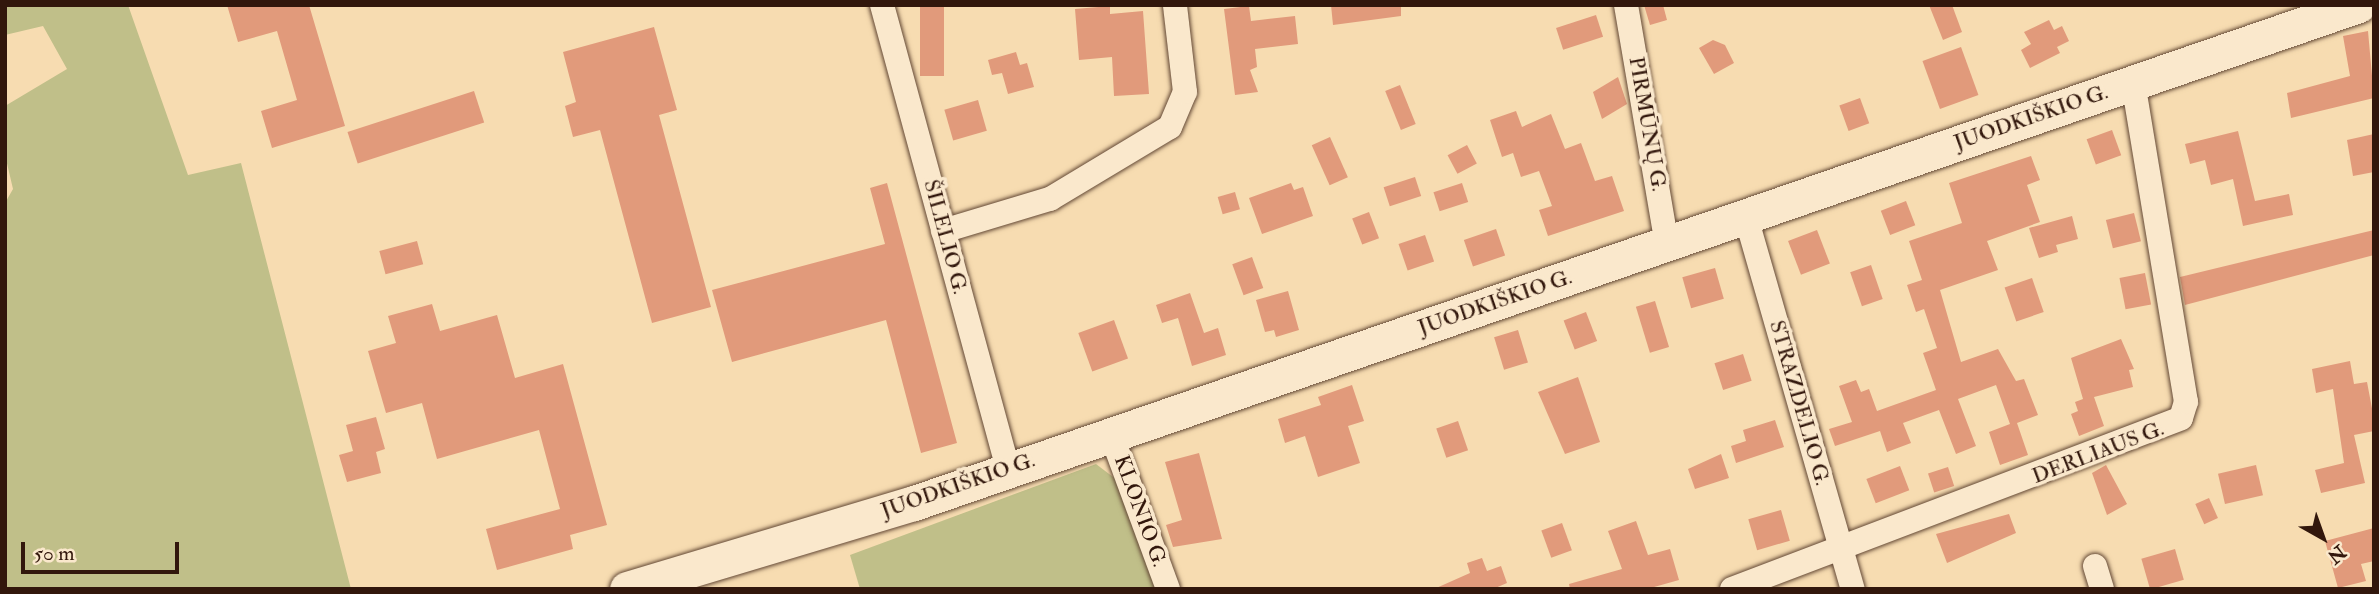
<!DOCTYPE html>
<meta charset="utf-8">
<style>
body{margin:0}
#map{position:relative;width:2379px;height:594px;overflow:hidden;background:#f7dcb1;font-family:"IM FELL Double Pica",serif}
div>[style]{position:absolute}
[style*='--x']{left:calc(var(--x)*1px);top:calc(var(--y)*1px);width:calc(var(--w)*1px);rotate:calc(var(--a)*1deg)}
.green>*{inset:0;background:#c0bf89}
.building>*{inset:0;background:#e19a7b;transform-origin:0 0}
.roads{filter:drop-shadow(0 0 2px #634835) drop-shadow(0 0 2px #634835)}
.street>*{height:24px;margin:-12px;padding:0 12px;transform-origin:12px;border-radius:12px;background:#fae8cc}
.secondary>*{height:35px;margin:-17.5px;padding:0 17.5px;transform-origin:17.5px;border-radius:17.5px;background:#fae8cc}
span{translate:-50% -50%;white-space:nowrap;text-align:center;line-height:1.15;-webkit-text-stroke:7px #fae8cc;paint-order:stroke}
.street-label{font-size:21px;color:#32170c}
.frame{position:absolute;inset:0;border:7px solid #32170c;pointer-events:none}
.north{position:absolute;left:2288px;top:503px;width:70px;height:70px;-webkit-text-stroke:5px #fae8cc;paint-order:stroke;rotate:140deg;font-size:19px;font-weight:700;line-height:28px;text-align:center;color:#32170c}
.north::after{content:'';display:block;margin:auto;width:24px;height:32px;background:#32170c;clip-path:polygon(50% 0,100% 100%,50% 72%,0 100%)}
.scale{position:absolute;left:21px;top:542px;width:158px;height:32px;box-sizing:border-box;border:4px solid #32170c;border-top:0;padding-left:9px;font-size:21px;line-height:24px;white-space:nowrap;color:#32170c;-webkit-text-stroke:5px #fae8cc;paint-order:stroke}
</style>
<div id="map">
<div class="green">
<i style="clip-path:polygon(5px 5px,128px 5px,188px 175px,241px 163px,351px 589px,5px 589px,5px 203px,13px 189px,5px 155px,5px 106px,67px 69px,43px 26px,5px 35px)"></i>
<i style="clip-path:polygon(1096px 464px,1117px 480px,1161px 589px,860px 589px,850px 555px)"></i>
</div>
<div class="building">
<i style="clip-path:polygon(227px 5px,309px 5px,345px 126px,272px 148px,261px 111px,297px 100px,277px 31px,238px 42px)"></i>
<i style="left:920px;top:5px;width:24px;height:71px"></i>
<i style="clip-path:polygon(1331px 5px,1401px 5px,1401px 16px,1333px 25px)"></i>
<i style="clip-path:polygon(1644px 5px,1663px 5px,1667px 20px,1650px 25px)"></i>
<i style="clip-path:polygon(1929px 5px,1952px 5px,1962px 32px,1943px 40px)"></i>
<i style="clip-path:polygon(1110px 6px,1110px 14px,1143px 11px,1149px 94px,1114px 96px,1112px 57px,1079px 60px,1075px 9px)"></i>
<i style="clip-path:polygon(1249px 6px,1251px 21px,1295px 16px,1298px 44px,1255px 49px,1257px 67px,1250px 70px,1258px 92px,1235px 95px,1224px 9px)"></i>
<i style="left:1596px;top:15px;width:23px;height:42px;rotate:72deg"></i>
<i style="clip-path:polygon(2049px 20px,2054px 30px,2062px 26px,2069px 41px,2057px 47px,2060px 53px,2030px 68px,2021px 50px,2031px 44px,2024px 32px)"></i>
<i style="clip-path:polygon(654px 27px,677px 110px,659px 115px,711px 307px,652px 323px,600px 130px,573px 137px,565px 106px,576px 102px,563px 52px)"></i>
<i style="clip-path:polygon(2368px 31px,2374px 98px,2291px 118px,2287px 93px,2350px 76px,2343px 36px)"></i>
<i style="clip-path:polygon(1713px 40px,1725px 45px,1734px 63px,1714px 74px,1699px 48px)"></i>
<i style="left:1961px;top:47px;width:51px;height:41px;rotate:70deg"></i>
<i style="clip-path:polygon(1016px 52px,1020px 65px,1027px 63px,1034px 87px,1008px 94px,1002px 73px,992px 75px,988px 60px)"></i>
<i style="clip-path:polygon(1618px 77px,1627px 104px,1602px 119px,1593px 92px)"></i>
<i style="left:1400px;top:85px;width:42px;height:16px;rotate:68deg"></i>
<i style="left:474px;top:91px;width:33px;height:133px;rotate:72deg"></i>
<i style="left:1860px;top:98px;width:27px;height:22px;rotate:70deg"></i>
<i style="left:978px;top:100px;width:32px;height:35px;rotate:74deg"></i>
<i style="clip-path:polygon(1516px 111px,1522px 127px,1551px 114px,1565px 149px,1581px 143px,1595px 181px,1612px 176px,1624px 211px,1548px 236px,1539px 210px,1552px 206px,1539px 171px,1521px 177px,1513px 153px,1502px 157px,1490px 120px)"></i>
<i style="left:2112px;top:130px;width:27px;height:27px;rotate:70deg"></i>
<i style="clip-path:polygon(2238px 131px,2255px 201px,2289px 194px,2293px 215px,2243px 226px,2233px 179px,2211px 185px,2205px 160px,2190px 164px,2185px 144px)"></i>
<i style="clip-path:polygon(2374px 134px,2374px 172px,2353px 176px,2347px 140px)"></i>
<i style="left:1330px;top:137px;width:44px;height:20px;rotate:66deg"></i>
<i style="left:1467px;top:145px;width:21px;height:22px;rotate:62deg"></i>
<i style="clip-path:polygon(2031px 156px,2040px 180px,2027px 185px,2040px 222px,1987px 241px,1998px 270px,1940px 290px,1961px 362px,1998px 349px,2016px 381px,2024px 379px,2038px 415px,2017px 423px,2028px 455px,2000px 465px,1989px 432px,2010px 424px,1996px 385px,1958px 399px,1976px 446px,1956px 454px,1939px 410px,1903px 423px,1911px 443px,1887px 452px,1880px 431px,1835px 446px,1829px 429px,1852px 422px,1839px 386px,1856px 380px,1861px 392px,1869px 389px,1877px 411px,1936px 390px,1923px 353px,1937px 348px,1924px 309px,1916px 312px,1907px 285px,1922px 280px,1909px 241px,1962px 223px,1949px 183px)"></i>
<i style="left:1415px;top:177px;width:20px;height:33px;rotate:72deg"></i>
<i style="clip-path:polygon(887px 183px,957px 443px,921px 453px,886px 320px,732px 362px,712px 290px,885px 244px,870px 188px)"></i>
<i style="clip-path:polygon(1291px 183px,1294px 190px,1303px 187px,1313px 216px,1262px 234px,1249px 198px)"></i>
<i style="left:1462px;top:183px;width:20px;height:30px;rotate:72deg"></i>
<i style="left:1235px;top:192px;width:18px;height:18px;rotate:74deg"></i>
<i style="left:1906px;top:201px;width:26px;height:27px;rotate:69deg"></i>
<i style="left:1369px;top:212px;width:28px;height:18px;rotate:69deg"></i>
<i style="left:2134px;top:213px;width:29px;height:29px;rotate:76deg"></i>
<i style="clip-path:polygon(2072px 216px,2078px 239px,2056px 245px,2058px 252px,2039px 258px,2029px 228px)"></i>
<i style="left:1496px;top:229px;width:28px;height:34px;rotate:71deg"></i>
<i style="left:1817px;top:230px;width:36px;height:31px;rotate:69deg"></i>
<i style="clip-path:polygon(2374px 230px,2374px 255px,2185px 305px,2180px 277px)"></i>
<i style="left:1425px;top:235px;width:28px;height:28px;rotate:71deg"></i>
<i style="left:417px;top:241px;width:24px;height:39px;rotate:75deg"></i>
<i style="left:1252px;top:257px;width:33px;height:21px;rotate:70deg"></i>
<i style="left:1871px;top:265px;width:36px;height:22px;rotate:71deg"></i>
<i style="left:1715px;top:268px;width:32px;height:34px;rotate:74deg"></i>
<i style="left:2145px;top:273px;width:32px;height:26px;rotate:79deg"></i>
<i style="left:2032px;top:278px;width:36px;height:29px;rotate:71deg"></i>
<i style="clip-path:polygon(1288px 291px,1299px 330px,1276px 337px,1274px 330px,1265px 332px,1256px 300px)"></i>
<i style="clip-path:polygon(1190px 293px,1204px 333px,1218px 328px,1226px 355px,1192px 366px,1178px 318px,1162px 323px,1156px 305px)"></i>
<i style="left:1655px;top:301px;width:48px;height:20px;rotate:73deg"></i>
<i style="clip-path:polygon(432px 304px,440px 331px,497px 315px,515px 378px,563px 364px,607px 525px,570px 535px,573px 549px,497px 570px,486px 529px,560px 509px,539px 430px,437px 459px,422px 403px,386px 413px,368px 351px,396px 343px,388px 316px)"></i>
<i style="left:1586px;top:312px;width:31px;height:24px;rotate:69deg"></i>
<i style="left:1114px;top:320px;width:41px;height:38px;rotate:70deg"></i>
<i style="left:1518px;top:330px;width:34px;height:25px;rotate:73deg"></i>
<i style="clip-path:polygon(2121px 339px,2134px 369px,2129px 370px,2133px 387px,2094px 397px,2104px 426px,2079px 436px,2071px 414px,2078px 411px,2075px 402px,2083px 399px,2071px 358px)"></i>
<i style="left:1743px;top:354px;width:28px;height:30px;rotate:72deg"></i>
<i style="clip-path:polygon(2350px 361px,2354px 384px,2367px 382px,2374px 419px,2374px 431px,2354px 435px,2365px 483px,2321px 493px,2315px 470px,2344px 463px,2333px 389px,2316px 393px,2312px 369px)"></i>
<i style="clip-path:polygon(1578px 377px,1600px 442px,1565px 454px,1538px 392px)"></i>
<i style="clip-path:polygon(1352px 385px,1364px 421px,1348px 426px,1360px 463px,1318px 477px,1305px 436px,1285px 443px,1278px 419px,1321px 405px,1318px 397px)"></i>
<i style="clip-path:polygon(376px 417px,385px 449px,376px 452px,381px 473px,347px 482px,339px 455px,353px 451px,346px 425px)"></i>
<i style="clip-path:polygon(1775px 420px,1784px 447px,1736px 463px,1731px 446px,1746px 441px,1743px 430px)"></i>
<i style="left:1458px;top:421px;width:31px;height:23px;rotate:71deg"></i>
<i style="clip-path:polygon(1199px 453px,1222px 539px,1173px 547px,1166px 525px,1182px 520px,1165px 462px)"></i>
<i style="clip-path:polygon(1721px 454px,1729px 478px,1695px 489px,1688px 469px)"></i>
<i style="clip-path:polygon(2106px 465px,2127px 504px,2107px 515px,2092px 473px)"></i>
<i style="left:2256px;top:465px;width:31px;height:39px;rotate:77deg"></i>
<i style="left:1900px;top:466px;width:26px;height:36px;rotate:69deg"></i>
<i style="left:1948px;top:467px;width:20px;height:21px;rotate:72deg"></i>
<i style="left:2209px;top:498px;width:22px;height:15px;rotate:66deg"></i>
<i style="left:1781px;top:510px;width:32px;height:34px;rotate:74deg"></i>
<i style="clip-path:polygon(2009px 514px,2016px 533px,1947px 563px,1936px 534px)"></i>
<i style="clip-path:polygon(1636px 521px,1648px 555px,1670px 549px,1679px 580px,1647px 589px,1570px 589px,1569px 584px,1622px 569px,1608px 531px)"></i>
<i style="left:1562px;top:523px;width:29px;height:22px;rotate:70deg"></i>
<i style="clip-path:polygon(2374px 528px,2374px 561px,2361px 564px,2366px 581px,2338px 588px,2325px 541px)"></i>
<i style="left:2175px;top:549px;width:32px;height:35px;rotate:74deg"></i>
<i style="clip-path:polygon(1482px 558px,1487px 571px,1501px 566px,1507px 583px,1493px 589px,1434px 589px,1470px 573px,1467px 563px)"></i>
</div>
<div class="roads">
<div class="street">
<i style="--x:882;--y:5;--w:481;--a:74.8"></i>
<i style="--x:1626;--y:5;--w:242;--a:80.3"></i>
<i style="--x:1746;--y:217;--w:387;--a:74"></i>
<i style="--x:943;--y:231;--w:112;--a:-16.7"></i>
<i style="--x:1050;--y:199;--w:140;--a:-31"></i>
<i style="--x:1170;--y:127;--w:38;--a:-67"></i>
<i style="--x:1185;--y:92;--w:88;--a:-96.6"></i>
<i style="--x:1111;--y:434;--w:165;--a:69.8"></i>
<i style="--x:2095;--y:566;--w:24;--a:73"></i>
<i style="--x:1732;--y:589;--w:480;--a:-20.8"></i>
<i style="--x:2181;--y:418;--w:17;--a:-73"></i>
<i style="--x:2186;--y:402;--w:323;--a:-99.4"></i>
</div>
<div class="secondary">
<i style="--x:627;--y:589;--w:300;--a:-16.7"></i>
<i style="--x:914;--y:503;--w:1528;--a:-19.02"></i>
</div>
</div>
<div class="street-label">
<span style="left:2031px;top:118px;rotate:-19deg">JUODKIŠKIO G.</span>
<span style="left:1647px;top:124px;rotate:80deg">PIRMŪNŲ G.</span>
<span style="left:945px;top:237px;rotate:75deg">ŠILELIO G.</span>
<span style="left:1495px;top:303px;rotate:-19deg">JUODKIŠKIO G.</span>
<span style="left:1799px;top:403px;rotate:74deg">STRAZDELIO G.</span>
<span style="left:2098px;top:453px;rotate:-21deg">DERLIAUS G.</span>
<span style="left:958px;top:486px;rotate:-19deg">JUODKIŠKIO G.</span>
<span style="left:1140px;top:511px;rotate:70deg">KLONIO G.</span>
</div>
<div class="frame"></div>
<div class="north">N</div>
<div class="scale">50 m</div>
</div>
